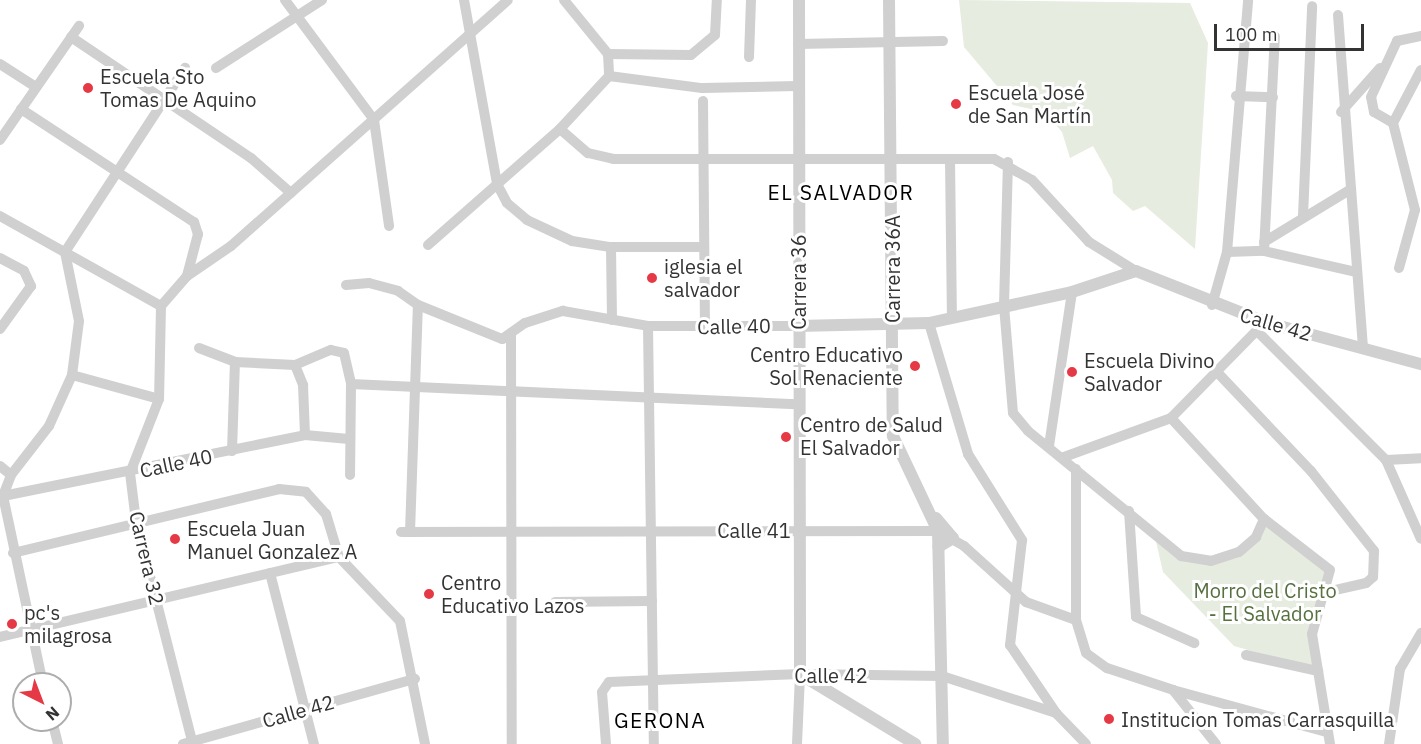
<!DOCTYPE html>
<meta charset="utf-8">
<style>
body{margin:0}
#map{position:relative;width:1421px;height:744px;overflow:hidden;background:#fff;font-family:"IBM Plex Sans",sans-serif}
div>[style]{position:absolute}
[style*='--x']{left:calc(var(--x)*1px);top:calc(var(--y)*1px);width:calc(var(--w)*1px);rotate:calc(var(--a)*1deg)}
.green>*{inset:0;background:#e6ecdf}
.minor>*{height:10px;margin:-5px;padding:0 5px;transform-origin:5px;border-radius:5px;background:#d0d0d0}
.tertiary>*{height:12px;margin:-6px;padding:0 6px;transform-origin:6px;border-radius:6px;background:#d0d0d0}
.dots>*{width:16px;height:16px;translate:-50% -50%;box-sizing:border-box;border:3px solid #fff;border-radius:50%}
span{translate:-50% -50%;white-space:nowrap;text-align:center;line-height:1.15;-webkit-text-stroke:6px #fff;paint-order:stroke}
.poi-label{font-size:20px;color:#333}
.left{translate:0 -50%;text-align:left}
.right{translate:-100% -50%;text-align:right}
.street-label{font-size:20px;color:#333}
.park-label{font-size:20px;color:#56703f}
.neighbourhood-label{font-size:21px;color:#000;letter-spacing:1.5px}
.north{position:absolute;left:12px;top:672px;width:60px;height:60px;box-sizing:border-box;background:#fff;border:2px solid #adadad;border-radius:50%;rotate:138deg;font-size:16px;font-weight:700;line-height:24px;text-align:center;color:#333}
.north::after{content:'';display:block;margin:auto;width:21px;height:27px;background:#e63946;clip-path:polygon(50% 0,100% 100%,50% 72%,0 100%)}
.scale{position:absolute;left:1214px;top:24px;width:150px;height:27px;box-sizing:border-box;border:3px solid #333;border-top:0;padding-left:8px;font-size:18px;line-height:21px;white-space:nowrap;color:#333;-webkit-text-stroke:4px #fff;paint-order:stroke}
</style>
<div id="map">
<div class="green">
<i style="clip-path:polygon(959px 0,1190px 3px,1208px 43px,1195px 249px,1145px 206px,1133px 211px,1113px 193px,1112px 180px,1093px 146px,1070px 158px,1062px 132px,1045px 112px,1013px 105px,964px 47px)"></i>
<i style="clip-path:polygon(1265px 522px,1331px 573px,1331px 585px,1314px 614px,1316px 669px,1234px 646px,1163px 572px,1155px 537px,1183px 559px,1240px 555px)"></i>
</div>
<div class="minor">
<i style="--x:285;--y:0;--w:149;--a:53.4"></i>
<i style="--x:374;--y:120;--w:107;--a:81.9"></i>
<i style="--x:464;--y:0;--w:187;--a:79.8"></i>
<i style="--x:497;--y:184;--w:21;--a:62"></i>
<i style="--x:507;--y:203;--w:26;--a:40"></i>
<i style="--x:527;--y:220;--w:50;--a:25"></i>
<i style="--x:572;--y:241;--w:39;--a:9"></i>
<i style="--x:611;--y:247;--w:92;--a:0"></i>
<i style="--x:564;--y:0;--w:70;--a:50.8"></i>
<i style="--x:608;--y:54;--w:22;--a:87"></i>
<i style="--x:1338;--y:15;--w:334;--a:85.7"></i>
<i style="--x:71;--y:37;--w:217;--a:33.9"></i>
<i style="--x:251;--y:158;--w:53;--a:41.2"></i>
<i style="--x:798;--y:44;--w:145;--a:-1.2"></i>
<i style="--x:608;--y:54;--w:83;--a:0.7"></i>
<i style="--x:691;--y:55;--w:31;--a:-40"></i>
<i style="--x:715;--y:35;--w:35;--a:-87"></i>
<i style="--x:749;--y:57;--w:57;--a:-88"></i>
<i style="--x:0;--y:64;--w:43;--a:32.6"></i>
<i style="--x:216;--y:68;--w:126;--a:-32.7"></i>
<i style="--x:1236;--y:96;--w:37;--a:2"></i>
<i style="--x:703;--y:101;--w:225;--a:89.5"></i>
<i style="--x:21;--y:109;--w:207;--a:33.2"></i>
<i style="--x:194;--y:222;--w:13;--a:72"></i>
<i style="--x:198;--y:234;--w:43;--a:104.7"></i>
<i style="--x:1341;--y:112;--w:59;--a:-48.4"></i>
<i style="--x:1393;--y:123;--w:22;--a:-150"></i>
<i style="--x:1374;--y:112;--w:15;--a:-101"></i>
<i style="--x:1371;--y:97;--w:62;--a:-65.1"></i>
<i style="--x:1397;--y:41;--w:25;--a:-12"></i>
<i style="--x:560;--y:129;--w:37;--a:41"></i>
<i style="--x:588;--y:153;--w:26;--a:13"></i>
<i style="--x:613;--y:159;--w:381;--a:0"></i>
<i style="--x:994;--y:159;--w:43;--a:28.9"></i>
<i style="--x:1032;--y:180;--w:84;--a:47.4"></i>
<i style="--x:1089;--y:242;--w:55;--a:31.7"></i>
<i style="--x:0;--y:140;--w:139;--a:-55.3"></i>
<i style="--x:950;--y:159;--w:158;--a:89.3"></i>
<i style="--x:1008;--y:162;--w:144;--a:91.6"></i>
<i style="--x:1004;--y:306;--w:107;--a:85.2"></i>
<i style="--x:1013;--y:413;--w:23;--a:50"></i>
<i style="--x:1028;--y:431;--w:198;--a:39.2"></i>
<i style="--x:1181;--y:556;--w:30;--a:9"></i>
<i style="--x:1211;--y:561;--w:29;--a:-18"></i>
<i style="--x:1239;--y:552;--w:23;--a:-41"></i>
<i style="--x:1256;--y:537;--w:20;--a:-66"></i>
<i style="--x:0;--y:216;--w:184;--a:29.2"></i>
<i style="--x:1303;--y:216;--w:210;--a:-87.5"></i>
<i style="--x:1264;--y:242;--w:102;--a:-31.3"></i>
<i style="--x:428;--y:245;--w:176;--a:-41.3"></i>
<i style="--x:560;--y:129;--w:72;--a:-47.2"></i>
<i style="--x:609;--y:76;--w:94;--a:7.4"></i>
<i style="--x:702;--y:88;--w:96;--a:-1.2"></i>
<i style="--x:611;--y:247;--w:73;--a:89.2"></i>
<i style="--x:1264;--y:251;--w:215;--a:-87.1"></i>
<i style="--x:65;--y:252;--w:220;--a:-56.9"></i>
<i style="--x:1227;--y:252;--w:37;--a:-2"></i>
<i style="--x:1264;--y:251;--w:94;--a:12.9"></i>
<i style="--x:0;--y:258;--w:27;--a:28"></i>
<i style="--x:24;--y:271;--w:17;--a:65"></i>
<i style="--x:31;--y:286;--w:53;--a:125.8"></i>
<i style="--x:1399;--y:268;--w:60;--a:-74.6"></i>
<i style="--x:1415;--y:210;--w:90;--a:-104.2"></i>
<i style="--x:1393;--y:123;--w:60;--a:-62.2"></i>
<i style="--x:346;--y:285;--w:23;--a:-5"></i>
<i style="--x:369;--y:283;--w:30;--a:15"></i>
<i style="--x:398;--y:291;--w:24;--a:35"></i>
<i style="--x:418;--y:305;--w:91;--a:22"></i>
<i style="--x:502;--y:339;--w:28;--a:-35"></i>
<i style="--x:525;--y:323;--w:40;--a:-18"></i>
<i style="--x:563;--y:311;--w:86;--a:10"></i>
<i style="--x:648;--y:326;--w:149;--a:0"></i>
<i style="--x:1212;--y:305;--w:55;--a:-74.2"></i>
<i style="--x:1227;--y:252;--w:253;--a:-85.2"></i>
<i style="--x:161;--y:306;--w:40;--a:-49"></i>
<i style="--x:187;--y:276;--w:53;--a:-34.3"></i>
<i style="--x:231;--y:246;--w:370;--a:-41.6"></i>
<i style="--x:161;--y:306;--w:93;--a:91.2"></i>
<i style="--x:159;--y:399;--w:79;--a:111.4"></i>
<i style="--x:130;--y:473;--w:48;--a:82.9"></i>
<i style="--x:136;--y:521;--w:230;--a:75.7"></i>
<i style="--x:929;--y:323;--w:137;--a:73.4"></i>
<i style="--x:968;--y:454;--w:102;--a:57.9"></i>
<i style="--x:1022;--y:540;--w:106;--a:96.5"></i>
<i style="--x:1010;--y:645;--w:82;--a:55.9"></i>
<i style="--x:1056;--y:713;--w:43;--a:45.9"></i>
<i style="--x:648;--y:326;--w:418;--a:89.2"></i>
<i style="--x:1257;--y:331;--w:182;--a:45"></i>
<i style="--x:1386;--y:460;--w:86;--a:66.1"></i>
<i style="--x:511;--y:334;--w:410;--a:89.9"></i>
<i style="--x:199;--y:348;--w:39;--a:21"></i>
<i style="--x:235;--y:362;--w:60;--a:2.9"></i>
<i style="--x:295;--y:365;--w:39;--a:-23"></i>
<i style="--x:331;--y:350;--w:13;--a:13"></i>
<i style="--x:344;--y:353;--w:32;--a:77"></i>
<i style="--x:351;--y:384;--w:91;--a:90.6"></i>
<i style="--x:295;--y:365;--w:22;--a:68"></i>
<i style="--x:303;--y:385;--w:50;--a:87.7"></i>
<i style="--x:1216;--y:371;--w:138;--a:46.5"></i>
<i style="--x:1311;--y:471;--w:102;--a:51.8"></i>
<i style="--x:1374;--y:551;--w:26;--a:92"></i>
<i style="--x:1373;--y:577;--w:9;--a:139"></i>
<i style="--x:1366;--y:583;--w:41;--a:167.3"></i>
<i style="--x:72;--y:375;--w:90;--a:15.4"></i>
<i style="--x:351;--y:384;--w:446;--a:2.6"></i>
<i style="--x:1171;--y:418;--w:137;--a:47.4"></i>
<i style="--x:1264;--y:519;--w:83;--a:37.7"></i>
<i style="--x:1330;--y:570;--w:66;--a:105.7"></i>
<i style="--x:1312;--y:634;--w:111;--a:80.7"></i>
<i style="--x:1049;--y:446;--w:156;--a:-81.5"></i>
<i style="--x:232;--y:451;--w:89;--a:-88.1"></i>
<i style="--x:1064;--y:457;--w:114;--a:-20"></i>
<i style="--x:1171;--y:418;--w:127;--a:-45.6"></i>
<i style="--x:1386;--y:460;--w:35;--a:-3"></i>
<i style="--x:0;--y:466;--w:14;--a:39"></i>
<i style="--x:1076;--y:469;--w:151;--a:90"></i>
<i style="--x:1076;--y:620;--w:34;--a:73"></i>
<i style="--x:1086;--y:653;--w:26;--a:36"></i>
<i style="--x:1107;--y:668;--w:70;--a:18.4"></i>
<i style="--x:1173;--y:690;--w:160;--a:15.3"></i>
<i style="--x:3;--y:496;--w:308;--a:-11.4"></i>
<i style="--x:305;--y:435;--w:44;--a:5.2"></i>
<i style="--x:1129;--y:511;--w:106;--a:86.2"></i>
<i style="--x:1136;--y:617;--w:64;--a:24.1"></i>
<i style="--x:401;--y:532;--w:537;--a:-0.11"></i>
<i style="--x:938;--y:531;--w:30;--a:30"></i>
<i style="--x:964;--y:546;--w:84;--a:42.1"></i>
<i style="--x:1026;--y:602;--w:53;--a:19.8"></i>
<i style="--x:410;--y:532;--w:227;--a:-88"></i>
<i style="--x:13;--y:553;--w:274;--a:-13.5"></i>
<i style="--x:279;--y:489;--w:27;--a:6"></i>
<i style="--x:306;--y:492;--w:30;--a:48"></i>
<i style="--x:326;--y:514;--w:45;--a:73.2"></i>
<i style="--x:339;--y:557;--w:88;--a:46.4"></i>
<i style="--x:400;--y:621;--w:126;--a:78.5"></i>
<i style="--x:270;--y:573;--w:177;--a:75.6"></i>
<i style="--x:555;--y:602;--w:97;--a:-0.6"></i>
<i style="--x:0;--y:637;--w:348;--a:-13.3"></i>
<i style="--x:1246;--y:655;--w:74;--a:12.5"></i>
<i style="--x:43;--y:684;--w:192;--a:-102"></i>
<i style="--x:3;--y:496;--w:22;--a:-69"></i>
<i style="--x:11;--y:475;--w:62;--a:-52.2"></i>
<i style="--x:49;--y:426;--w:56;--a:-65.7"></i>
<i style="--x:72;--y:375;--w:54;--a:-82.6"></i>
<i style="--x:79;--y:321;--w:70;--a:-101.5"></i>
<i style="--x:1173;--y:690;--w:69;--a:51.5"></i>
<i style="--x:52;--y:720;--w:25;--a:76"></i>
<i style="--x:183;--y:744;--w:241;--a:-15.7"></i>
<i style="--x:606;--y:744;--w:52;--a:-94.4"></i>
<i style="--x:602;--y:692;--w:12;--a:-55"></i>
<i style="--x:609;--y:682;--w:191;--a:-2.4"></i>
<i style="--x:800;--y:674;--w:142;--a:0.8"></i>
<i style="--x:942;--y:676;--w:120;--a:18"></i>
<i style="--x:797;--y:744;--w:70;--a:-87.5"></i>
<i style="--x:1389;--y:744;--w:76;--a:-81.7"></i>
<i style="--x:1400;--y:669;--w:42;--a:-59.7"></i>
</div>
<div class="tertiary">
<i style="--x:799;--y:0;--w:674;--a:89.91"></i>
<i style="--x:800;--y:674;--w:135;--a:31.3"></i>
<i style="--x:889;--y:0;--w:436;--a:89.5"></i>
<i style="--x:893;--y:436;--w:105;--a:64.7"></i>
<i style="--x:938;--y:531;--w:213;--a:88.7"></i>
<i style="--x:797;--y:326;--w:132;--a:-1.3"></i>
<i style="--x:929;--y:323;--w:146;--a:-12.2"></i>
<i style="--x:1072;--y:292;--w:67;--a:-18.2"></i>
<i style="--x:1136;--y:271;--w:139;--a:21.6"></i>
<i style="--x:1265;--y:322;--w:162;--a:15.1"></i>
<i style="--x:936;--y:518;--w:26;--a:50"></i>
<i style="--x:953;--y:538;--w:17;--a:149"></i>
</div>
<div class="dots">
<i style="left:88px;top:88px;background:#e63946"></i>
<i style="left:956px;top:104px;background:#e63946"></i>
<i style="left:652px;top:278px;background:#e63946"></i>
<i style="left:915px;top:366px;background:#e63946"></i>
<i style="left:1072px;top:372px;background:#e63946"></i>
<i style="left:786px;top:437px;background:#e63946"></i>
<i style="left:175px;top:539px;background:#e63946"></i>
<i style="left:429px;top:594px;background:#e63946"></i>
<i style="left:12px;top:624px;background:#e63946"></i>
<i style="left:1109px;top:719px;background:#e63946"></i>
</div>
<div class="poi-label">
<span class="left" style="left:100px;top:88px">Escuela Sto<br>Tomas De Aquino</span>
<span class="left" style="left:968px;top:104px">Escuela José<br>de San Martín</span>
<span class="left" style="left:664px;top:278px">iglesia el<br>salvador</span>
<span class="right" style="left:903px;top:366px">Centro Educativo<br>Sol Renaciente</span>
<span class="left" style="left:1084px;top:372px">Escuela Divino<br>Salvador</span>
<span class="left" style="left:800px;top:436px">Centro de Salud<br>El Salvador</span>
<span class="left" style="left:187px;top:540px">Escuela Juan<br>Manuel Gonzalez A</span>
<span class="left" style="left:441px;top:594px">Centro<br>Educativo Lazos</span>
<span class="left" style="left:24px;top:624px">pc's<br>milagrosa</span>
<span class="left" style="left:1121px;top:719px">Institucion Tomas Carrasquilla</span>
</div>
<div class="street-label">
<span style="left:892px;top:269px;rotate:-90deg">Carrera 36A</span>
<span style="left:798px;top:282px;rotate:-90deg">Carrera 36</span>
<span style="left:1276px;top:324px;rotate:16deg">Calle 42</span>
<span style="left:734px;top:326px;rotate:-1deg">Calle 40</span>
<span style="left:176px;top:463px;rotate:-12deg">Calle 40</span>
<span style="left:754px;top:530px">Calle 41</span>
<span style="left:147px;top:558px;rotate:77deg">Carrera 32</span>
<span style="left:831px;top:675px">Calle 42</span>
<span style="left:298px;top:711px;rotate:-16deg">Calle 42</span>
</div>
<div class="park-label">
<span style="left:1265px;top:602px">Morro del Cristo<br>- El Salvador</span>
</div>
<div class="neighbourhood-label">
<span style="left:841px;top:192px">EL SALVADOR</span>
<span style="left:660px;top:720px">GERONA</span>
</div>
<div class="north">N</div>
<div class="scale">100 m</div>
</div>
